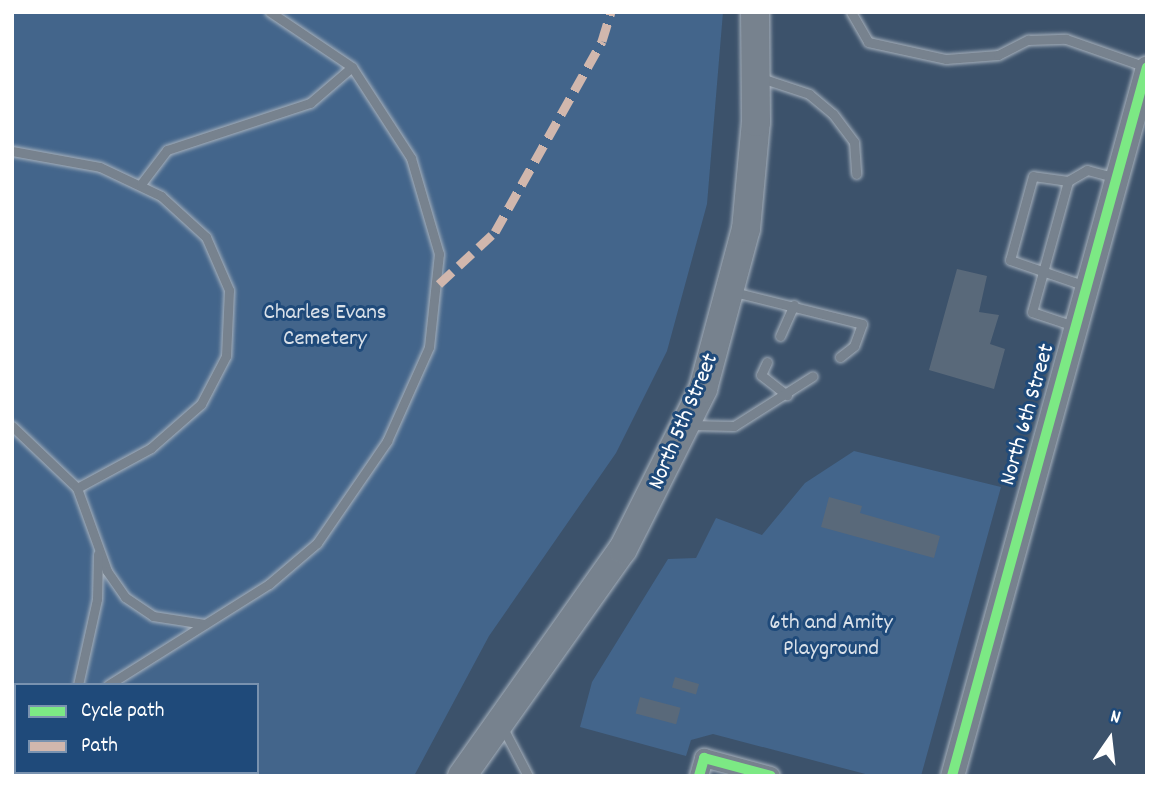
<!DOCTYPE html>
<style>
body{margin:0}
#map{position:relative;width:1159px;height:788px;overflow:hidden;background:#3c526b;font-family:Dekko,sans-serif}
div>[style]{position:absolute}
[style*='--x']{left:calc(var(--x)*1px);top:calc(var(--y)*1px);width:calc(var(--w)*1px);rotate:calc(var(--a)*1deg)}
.green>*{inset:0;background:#43658b}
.building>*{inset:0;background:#59697a;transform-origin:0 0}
.roads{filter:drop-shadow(0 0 2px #a7b1bc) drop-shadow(0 0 2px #a7b1bc)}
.service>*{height:9px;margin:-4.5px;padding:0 4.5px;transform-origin:4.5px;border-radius:4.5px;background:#77828e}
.minor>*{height:18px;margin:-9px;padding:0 9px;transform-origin:9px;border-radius:9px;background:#77828e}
.tertiary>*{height:23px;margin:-11.5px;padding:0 11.5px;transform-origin:11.5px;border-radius:11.5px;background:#77828e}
.primary>*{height:28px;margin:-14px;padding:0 14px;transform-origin:14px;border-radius:14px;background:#77828e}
.quiet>*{height:9px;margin-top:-4.5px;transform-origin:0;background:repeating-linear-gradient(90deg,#d1b7ad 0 18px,transparent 0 27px)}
.cycleway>*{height:10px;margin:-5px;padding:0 5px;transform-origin:5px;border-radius:5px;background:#7ce984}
span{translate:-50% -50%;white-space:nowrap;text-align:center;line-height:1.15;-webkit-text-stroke:6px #1f4a7a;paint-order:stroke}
.park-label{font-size:23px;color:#dae1e9}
.street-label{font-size:23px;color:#fff}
.frame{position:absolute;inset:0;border:14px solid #fff;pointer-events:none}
.legend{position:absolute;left:14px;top:683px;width:245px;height:91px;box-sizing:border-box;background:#1f4a7a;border:2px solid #7992af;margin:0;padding:9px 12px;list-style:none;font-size:21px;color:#fff}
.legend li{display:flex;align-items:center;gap:14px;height:35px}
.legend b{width:35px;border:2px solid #7992af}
.north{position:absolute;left:1075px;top:704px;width:70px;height:70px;-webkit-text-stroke:5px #1f4a7a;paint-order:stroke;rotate:14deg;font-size:19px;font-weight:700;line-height:28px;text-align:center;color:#fff}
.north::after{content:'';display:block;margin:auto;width:24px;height:32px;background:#fff;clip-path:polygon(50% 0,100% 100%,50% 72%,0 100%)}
</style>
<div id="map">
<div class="green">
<i style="clip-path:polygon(evenodd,12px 12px,723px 12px,707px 204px,667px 351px,616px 453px,489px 636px,414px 776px,12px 776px,12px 12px,16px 685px,257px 685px,257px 772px,16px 772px,16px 685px)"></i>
<i style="clip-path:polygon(854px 451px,1001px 487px,921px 776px,873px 776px,713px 734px,691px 740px,686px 756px,580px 727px,592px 682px,668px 559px,696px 558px,716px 518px,762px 535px,805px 483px)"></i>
</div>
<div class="building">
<i style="clip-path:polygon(957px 269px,987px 276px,979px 312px,999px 315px,990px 344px,1005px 349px,994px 389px,929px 370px)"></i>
<i style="clip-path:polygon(829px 497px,862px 506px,860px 513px,940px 536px,934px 558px,821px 527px)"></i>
<i style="left:675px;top:677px;width:25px;height:11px;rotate:16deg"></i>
<i style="left:640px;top:697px;width:42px;height:17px;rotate:15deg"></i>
</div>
<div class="roads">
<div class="service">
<i style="--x:851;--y:12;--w:34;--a:60"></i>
<i style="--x:868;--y:42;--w:80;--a:12.3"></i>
<i style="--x:946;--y:59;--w:52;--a:-4.4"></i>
<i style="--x:998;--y:55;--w:34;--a:-27"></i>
<i style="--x:1028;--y:40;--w:38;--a:-2"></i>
<i style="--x:1066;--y:39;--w:85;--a:19.3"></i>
<i style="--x:761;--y:78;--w:51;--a:18.4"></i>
<i style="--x:809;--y:94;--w:31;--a:40"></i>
<i style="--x:833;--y:114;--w:35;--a:53"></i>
<i style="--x:854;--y:142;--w:32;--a:86"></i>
<i style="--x:12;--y:151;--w:89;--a:10.3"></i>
<i style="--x:100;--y:167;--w:68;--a:25.4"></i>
<i style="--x:161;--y:196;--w:61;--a:42.3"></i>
<i style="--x:206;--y:237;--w:58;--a:66.5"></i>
<i style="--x:229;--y:290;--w:66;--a:92.6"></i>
<i style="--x:226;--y:356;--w:54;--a:117.5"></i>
<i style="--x:201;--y:404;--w:67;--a:138.7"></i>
<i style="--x:151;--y:448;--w:84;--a:151.6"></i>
<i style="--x:1068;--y:181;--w:35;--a:-172"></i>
<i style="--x:1033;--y:176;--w:87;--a:105.3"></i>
<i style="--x:1010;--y:260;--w:80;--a:18.9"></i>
<i style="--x:141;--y:184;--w:43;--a:-52.6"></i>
<i style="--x:167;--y:150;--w:151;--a:-18.2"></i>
<i style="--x:310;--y:103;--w:55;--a:-40.6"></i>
<i style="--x:734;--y:292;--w:132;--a:14"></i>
<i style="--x:862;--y:324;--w:23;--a:110"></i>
<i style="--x:854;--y:346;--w:18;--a:142"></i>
<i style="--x:1074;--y:326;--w:44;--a:-161.6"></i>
<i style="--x:1032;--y:312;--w:136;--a:-74.6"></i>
<i style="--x:1068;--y:181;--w:22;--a:-30"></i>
<i style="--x:1087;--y:170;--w:30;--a:15"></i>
<i style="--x:780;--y:336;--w:34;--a:-66"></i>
<i style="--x:767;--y:362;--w:14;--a:115"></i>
<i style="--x:761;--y:375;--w:33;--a:38"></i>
<i style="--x:690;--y:425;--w:44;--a:1.3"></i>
<i style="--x:734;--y:426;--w:93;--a:-32.3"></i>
<i style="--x:12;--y:426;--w:90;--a:43.6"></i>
<i style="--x:77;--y:488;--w:88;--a:70.1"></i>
<i style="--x:107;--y:571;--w:32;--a:55"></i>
<i style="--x:125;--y:597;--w:34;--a:34"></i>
<i style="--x:153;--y:616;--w:52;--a:8.9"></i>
<i style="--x:78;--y:685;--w:88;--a:-77.5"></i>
<i style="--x:97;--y:599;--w:45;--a:-88.7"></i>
<i style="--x:108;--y:685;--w:190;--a:-32.1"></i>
<i style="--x:269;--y:584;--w:63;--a:-40.5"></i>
<i style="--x:317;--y:543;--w:124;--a:-55.5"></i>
<i style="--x:387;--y:441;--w:103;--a:-65.9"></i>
<i style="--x:429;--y:347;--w:94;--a:-83.9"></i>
<i style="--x:439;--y:254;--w:100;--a:-106.3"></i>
<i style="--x:411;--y:158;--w:108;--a:-123"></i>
<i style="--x:352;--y:67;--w:99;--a:-146.1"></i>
<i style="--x:503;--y:728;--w:54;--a:62.5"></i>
<i style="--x:12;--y:758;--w:5;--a:-37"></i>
</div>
<div class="minor">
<i style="--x:699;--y:776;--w:19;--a:-74"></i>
<i style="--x:704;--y:758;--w:69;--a:15"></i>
</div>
<div class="tertiary">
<i style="--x:952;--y:776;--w:735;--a:-74.62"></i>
</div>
<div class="primary">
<i style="--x:462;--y:776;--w:278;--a:-54.7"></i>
<i style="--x:623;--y:549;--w:179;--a:-63.4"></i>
<i style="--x:703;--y:389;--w:166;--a:-75"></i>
<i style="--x:746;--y:229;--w:107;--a:-84.7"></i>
<i style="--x:756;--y:122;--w:110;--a:-90.5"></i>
</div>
</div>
<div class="quiet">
<i style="--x:439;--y:284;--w:76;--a:-42.9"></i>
<i style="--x:495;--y:232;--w:219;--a:-60.7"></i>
<i style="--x:602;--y:41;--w:30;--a:-73"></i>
</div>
<div class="cycleway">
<i style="--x:699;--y:776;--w:19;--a:-74"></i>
<i style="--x:704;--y:758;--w:69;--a:15"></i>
<i style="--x:952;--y:776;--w:735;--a:-74.62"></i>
</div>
<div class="park-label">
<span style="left:325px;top:327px">Charles Evans<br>Cemetery</span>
<span style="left:831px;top:637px">6th and Amity<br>Playground</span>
</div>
<div class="street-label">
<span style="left:1029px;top:415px;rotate:-74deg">North 6th Street</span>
<span style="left:685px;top:422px;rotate:-67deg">North 5th Street</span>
</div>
<div class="frame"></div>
<ul class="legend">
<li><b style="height:9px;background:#7ce984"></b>Cycle path</li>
<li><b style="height:9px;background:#d1b7ad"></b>Path</li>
</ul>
<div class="north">N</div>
</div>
